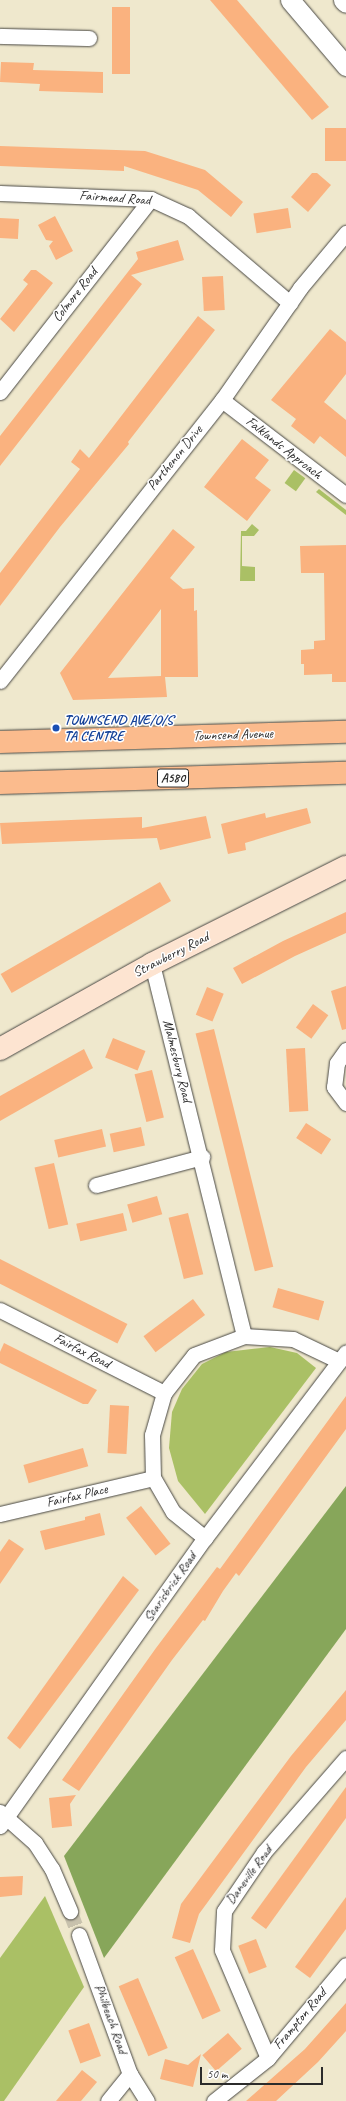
<!DOCTYPE html>
<style>
body{margin:0}
#map{position:relative;width:346px;height:2101px;overflow:hidden;background:#efe8cd;font-family:Caveat,sans-serif}
div>[style]{position:absolute}
[style*='--x']{left:calc(var(--x)*1px);top:calc(var(--y)*1px);width:calc(var(--w)*1px);rotate:calc(var(--a)*1deg)}
.green>*{inset:0;background:#aac065;transform-origin:0 0}
.forest>*{inset:0;background:#87a65a}
.building>*{inset:0;background:#fab27f;transform-origin:0 0}
.minor-tunnel>*{height:15px;margin-top:-7.5px;transform-origin:0;background:repeating-linear-gradient(90deg,#c8c2ad 0 15px,transparent 0 23px)}
.roads{filter:drop-shadow(0 0 1px #484743) drop-shadow(0 0 1px #484743)}
.minor>*{height:15px;margin:-7.5px;padding:0 7.5px;transform-origin:7.5px;border-radius:7.5px;background:#fff}
.tertiary>*{height:19px;margin:-9.5px;padding:0 9.5px;transform-origin:9.5px;border-radius:9.5px;background:#fff}
.secondary>*{height:22px;margin:-11px;padding:0 11px;transform-origin:11px;border-radius:11px;background:#fde4d1}
.primary>*{height:22px;margin:-11px;padding:0 11px;transform-origin:11px;border-radius:11px;background:#fbbb8d}
.dots>*{width:11px;height:11px;translate:-50% -50%;box-sizing:border-box;border:2px solid #fff;border-radius:50%}
span{translate:-50% -50%;white-space:nowrap;text-align:center;line-height:1.15;-webkit-text-stroke:3px #fff;paint-order:stroke}
.shield-label span{padding:1px 3px;background:#fff;border:1px solid;border-radius:3px;-webkit-text-stroke-width:0}
.shield-label{font-size:13px;color:#2b2b2b;font-weight:700}
.street-label{font-size:14px;color:#2b2b2b}
.transit-label{font-size:14px;color:#164399;font-weight:700}
.left{translate:0 -50%;text-align:left}
.scale{position:absolute;left:200px;top:2067px;width:123px;height:18px;box-sizing:border-box;border:2px solid #2b2b2b;border-top:0;padding-left:5px;font-size:12px;line-height:14px;white-space:nowrap;color:#2b2b2b;-webkit-text-stroke:3px #fff;paint-order:stroke}
</style>
<div id="map">
<div class="green">
<i style="left:294px;top:470px;width:14px;height:16px;rotate:36deg"></i>
<i style="clip-path:polygon(319px 489px,346px 510px,346px 515px,316px 492px)"></i>
<i style="clip-path:polygon(252px 524px,259px 530px,254px 536px,242px 536px,242px 566px,255px 567px,255px 581px,240px 581px,241px 531px,246px 531px)"></i>
<i style="clip-path:polygon(270px 1347px,297px 1353px,316px 1368px,205px 1514px,178px 1481px,169px 1448px,172px 1412px,182px 1389px,202px 1364px,226px 1352px)"></i>
<i style="clip-path:polygon(45px 1896px,84px 1987px,4px 2101px,0 2101px,0 1958px)"></i>
</div>
<div class="forest">
<i style="clip-path:polygon(346px 1486px,346px 1629px,104px 1958px,64px 1856px)"></i>
</div>
<div class="building">
<i style="clip-path:polygon(210px 0,237px 0,329px 107px,312px 120px)"></i>
<i style="left:112px;top:7px;width:18px;height:67px"></i>
<i style="clip-path:polygon(1px 62px,34px 63px,33px 70px,103px 72px,103px 93px,39px 91px,40px 84px,0 82px)"></i>
<i style="left:346px;top:128px;width:33px;height:21px;rotate:90deg"></i>
<i style="clip-path:polygon(0 146px,145px 151px,205px 170px,243px 202px,231px 217px,198px 190px,124px 166px,124px 171px,0 166px)"></i>
<i style="clip-path:polygon(312px 173px,317px 173px,331px 185px,308px 212px,291px 197px)"></i>
<i style="left:288px;top:208px;width:20px;height:35px;rotate:81deg"></i>
<i style="clip-path:polygon(55px 216px,73px 251px,56px 260px,49px 246px,53px 241px,46px 240px,38px 225px)"></i>
<i style="left:0;top:218px;width:19px;height:20px;rotate:3deg"></i>
<i style="clip-path:polygon(178px 240px,184px 260px,131px 275px,142px 284px,0 466px,0 436px,138px 259px,136px 252px)"></i>
<i style="clip-path:polygon(31px 270px,36px 270px,53px 283px,14px 332px,0 319px,28px 284px,23px 280px)"></i>
<i style="left:223px;top:276px;width:34px;height:21px;rotate:87deg"></i>
<i style="clip-path:polygon(198px 316px,215px 330px,128px 442px,129px 444px,60px 527px,0 606px,0 573px,80px 469px,71px 462px,80px 449px,89px 458px)"></i>
<i style="clip-path:polygon(330px 329px,346px 342px,346px 374px,324px 402px,346px 420px,346px 457px,320px 436px,314px 444px,291px 426px,296px 419px,271px 400px)"></i>
<i style="clip-path:polygon(242px 439px,269px 460px,255px 478px,271px 490px,247px 521px,204px 487px)"></i>
<i style="clip-path:polygon(evenodd,173px 529px,195px 547px,170px 578px,183px 589px,194px 588px,194px 611px,197px 610px,198px 677px,165px 677px,167px 697px,73px 700px,60px 673px,173px 529px,161px 609px,161px 676px,108px 678px,161px 609px)"></i>
<i style="clip-path:polygon(346px 545px,346px 682px,332px 682px,332px 674px,304px 675px,304px 664px,301px 664px,301px 650px,314px 649px,314px 641px,325px 640px,324px 573px,301px 573px,300px 546px)"></i>
<i style="clip-path:polygon(307px 808px,311px 823px,245px 843px,246px 850px,228px 854px,221px 824px,265px 813px,266px 818px)"></i>
<i style="clip-path:polygon(206px 816px,211px 838px,160px 850px,157px 838px,2px 844px,0 823px,142px 817px,142px 828px)"></i>
<i style="left:160px;top:882px;width:22px;height:184px;rotate:60deg"></i>
<i style="clip-path:polygon(346px 912px,346px 933px,295px 956px,242px 984px,233px 968px,283px 941px)"></i>
<i style="clip-path:polygon(346px 986px,346px 1029px,342px 1030px,331px 991px)"></i>
<i style="left:207px;top:987px;width:18px;height:30px;rotate:22deg"></i>
<i style="left:313px;top:1004px;width:19px;height:29px;rotate:36deg"></i>
<i style="left:214px;top:1029px;width:245px;height:19px;rotate:76deg"></i>
<i style="left:113px;top:1038px;width:35px;height:21px;rotate:22deg"></i>
<i style="left:305px;top:1048px;width:63px;height:19px;rotate:87deg"></i>
<i style="clip-path:polygon(84px 1049px,93px 1068px,0 1121px,0 1096px)"></i>
<i style="left:152px;top:1070px;width:49px;height:18px;rotate:76deg"></i>
<i style="left:306px;top:1123px;width:30px;height:18px;rotate:33deg"></i>
<i style="left:141px;top:1127px;width:19px;height:32px;rotate:78deg"></i>
<i style="left:102px;top:1129px;width:18px;height:49px;rotate:77deg"></i>
<i style="left:54px;top:1163px;width:63px;height:20px;rotate:77deg"></i>
<i style="left:157px;top:1196px;width:19px;height:31px;rotate:74deg"></i>
<i style="left:123px;top:1213px;width:18px;height:48px;rotate:77deg"></i>
<i style="left:188px;top:1213px;width:63px;height:20px;rotate:76deg"></i>
<i style="left:0;top:1259px;width:143px;height:22px;rotate:27deg"></i>
<i style="left:278px;top:1288px;width:48px;height:20px;rotate:16deg"></i>
<i style="left:193px;top:1299px;width:20px;height:62px;rotate:53deg"></i>
<i style="clip-path:polygon(4px 1343px,97px 1390px,88px 1404px,83px 1404px,0 1363px,0 1352px)"></i>
<i style="clip-path:polygon(346px 1396px,346px 1429px,239px 1576px,236px 1573px,223px 1591px,205px 1621px,203px 1620px,172px 1660px,79px 1791px,62px 1780px,156px 1648px,217px 1567px,220px 1569px)"></i>
<i style="left:110px;top:1405px;width:19px;height:48px;rotate:3deg"></i>
<i style="left:83px;top:1448px;width:19px;height:62px;rotate:74deg"></i>
<i style="left:141px;top:1506px;width:48px;height:19px;rotate:52deg"></i>
<i style="clip-path:polygon(100px 1513px,105px 1535px,45px 1550px,40px 1531px,85px 1520px,85px 1517px)"></i>
<i style="clip-path:polygon(9px 1539px,24px 1549px,0 1584px,0 1552px)"></i>
<i style="clip-path:polygon(123px 1576px,139px 1590px,20px 1749px,7px 1738px)"></i>
<i style="clip-path:polygon(346px 1690px,346px 1720px,306px 1767px,199px 1914px,190px 1943px,172px 1938px,181px 1904px,291px 1756px)"></i>
<i style="clip-path:polygon(346px 1787px,346px 1818px,266px 1929px,251px 1918px)"></i>
<i style="clip-path:polygon(76px 1795px,70px 1804px,72px 1826px,52px 1828px,49px 1798px)"></i>
<i style="clip-path:polygon(23px 1876px,22px 1895px,0 1897px,0 1877px)"></i>
<i style="clip-path:polygon(346px 1897px,346px 1929px,310px 1978px,295px 1967px)"></i>
<i style="left:256px;top:1939px;width:30px;height:19px;rotate:69deg"></i>
<i style="left:193px;top:1949px;width:68px;height:20px;rotate:66deg"></i>
<i style="left:138px;top:1978px;width:76px;height:21px;rotate:67deg"></i>
<i style="clip-path:polygon(346px 2003px,346px 2031px,318px 2062px,276px 2101px,246px 2101px,305px 2049px)"></i>
<i style="left:89px;top:2023px;width:35px;height:22px;rotate:70deg"></i>
<i style="left:228px;top:2033px;width:21px;height:34px;rotate:49deg"></i>
<i style="clip-path:polygon(201px 2054px,193px 2087px,160px 2079px,165px 2059px,188px 2065px)"></i>
<i style="clip-path:polygon(82px 2070px,97px 2082px,81px 2101px,56px 2101px)"></i>
</div>
<div class="minor-tunnel">
<i style="--x:70;--y:1911;--w:26;--a:69"></i>
</div>
<div class="roads">
<div class="minor">
<i style="--x:0;--y:36;--w:89;--a:1.3"></i>
<i style="--x:0;--y:193;--w:151;--a:2.3"></i>
<i style="--x:151;--y:199;--w:41;--a:24.7"></i>
<i style="--x:188;--y:216;--w:134;--a:40.5"></i>
<i style="--x:0;--y:392;--w:245;--a:-52"></i>
<i style="--x:222;--y:400;--w:156;--a:37.5"></i>
<i style="--x:0;--y:681;--w:358;--a:-51.7"></i>
<i style="--x:222;--y:400;--w:136;--a:-55.1"></i>
<i style="--x:300;--y:288;--w:72;--a:-50.1"></i>
<i style="--x:152;--y:964;--w:383;--a:76.1"></i>
<i style="--x:346;--y:1050;--w:16;--a:125"></i>
<i style="--x:337;--y:1063;--w:24;--a:97"></i>
<i style="--x:334;--y:1087;--w:20;--a:53"></i>
<i style="--x:96;--y:1185;--w:110;--a:-14.8"></i>
<i style="--x:0;--y:1310;--w:184;--a:26.8"></i>
<i style="--x:0;--y:1514;--w:157;--a:-13.2"></i>
<i style="--x:205;--y:1538;--w:41;--a:-140.9"></i>
<i style="--x:173;--y:1512;--w:39;--a:-120"></i>
<i style="--x:153;--y:1478;--w:43;--a:-91.3"></i>
<i style="--x:152;--y:1435;--w:44;--a:-74.1"></i>
<i style="--x:164;--y:1393;--w:48;--a:-51.7"></i>
<i style="--x:194;--y:1355;--w:53;--a:-20.8"></i>
<i style="--x:244;--y:1336;--w:49;--a:3.5"></i>
<i style="--x:293;--y:1339;--w:51;--a:25.6"></i>
<i style="--x:0;--y:1812;--w:47;--a:41.5"></i>
<i style="--x:35;--y:1843;--w:31;--a:57"></i>
<i style="--x:52;--y:1869;--w:46;--a:66.8"></i>
<i style="--x:0;--y:1826;--w:354;--a:-54.6"></i>
<i style="--x:205;--y:1538;--w:233;--a:-52.8"></i>
<i style="--x:79;--y:1935;--w:148;--a:69.9"></i>
<i style="--x:130;--y:2074;--w:32;--a:58"></i>
<i style="--x:268;--y:2058;--w:117;--a:-113.1"></i>
<i style="--x:222;--y:1950;--w:39;--a:-87"></i>
<i style="--x:224;--y:1911;--w:71;--a:-55.9"></i>
<i style="--x:264;--y:1852;--w:125;--a:-48.9"></i>
<i style="--x:108;--y:2101;--w:35;--a:-51"></i>
<i style="--x:214;--y:2101;--w:69;--a:-38.5"></i>
<i style="--x:268;--y:2058;--w:121;--a:-50"></i>
</div>
<div class="tertiary">
<i style="--x:290;--y:0;--w:87;--a:49.7"></i>
<i style="--x:343;--y:0;--w:4;--a:45"></i>
</div>
<div class="secondary">
<i style="--x:0;--y:1049;--w:174;--a:-29.2"></i>
<i style="--x:152;--y:964;--w:217;--a:-26.6"></i>
</div>
<div class="primary">
<i style="--x:0;--y:742;--w:346;--a:-1.7"></i>
<i style="--x:0;--y:783;--w:346;--a:-1.7"></i>
</div>
</div>
<div class="dots">
<i style="left:56px;top:728px;background:#1a4fb4"></i>
</div>
<div class="shield-label">
<span style="left:173px;top:778px">A580</span>
</div>
<div class="street-label">
<span style="left:115px;top:198px;rotate:4deg">Fairmead Road</span>
<span style="left:75px;top:295px;rotate:-52deg">Colmore Road</span>
<span style="left:284px;top:448px;rotate:38deg">Falklands Approach</span>
<span style="left:175px;top:458px;rotate:-51deg">Parthenon Drive</span>
<span style="left:233px;top:735px;rotate:-2deg">Townsend Avenue</span>
<span style="left:171px;top:955px;rotate:-27deg">Strawberry Road</span>
<span style="left:177px;top:1061px;rotate:76deg">Malmesbury Road</span>
<span style="left:82px;top:1351px;rotate:27deg">Fairfax Road</span>
<span style="left:77px;top:1496px;rotate:-13deg">Fairfax Place</span>
<span style="left:170px;top:1587px;rotate:-55deg">Scarisbrick Road</span>
<span style="left:249px;top:1875px;rotate:-54deg">Daneville Road</span>
<span style="left:111px;top:2019px;rotate:70deg">Philbeach Road</span>
<span style="left:300px;top:2019px;rotate:-50deg">Frampton Road</span>
</div>
<div class="transit-label">
<span class="left" style="left:64px;top:728px">TOWNSEND AVE/O/S<br>TA CENTRE</span>
</div>
<div class="scale">50 m</div>
</div>
